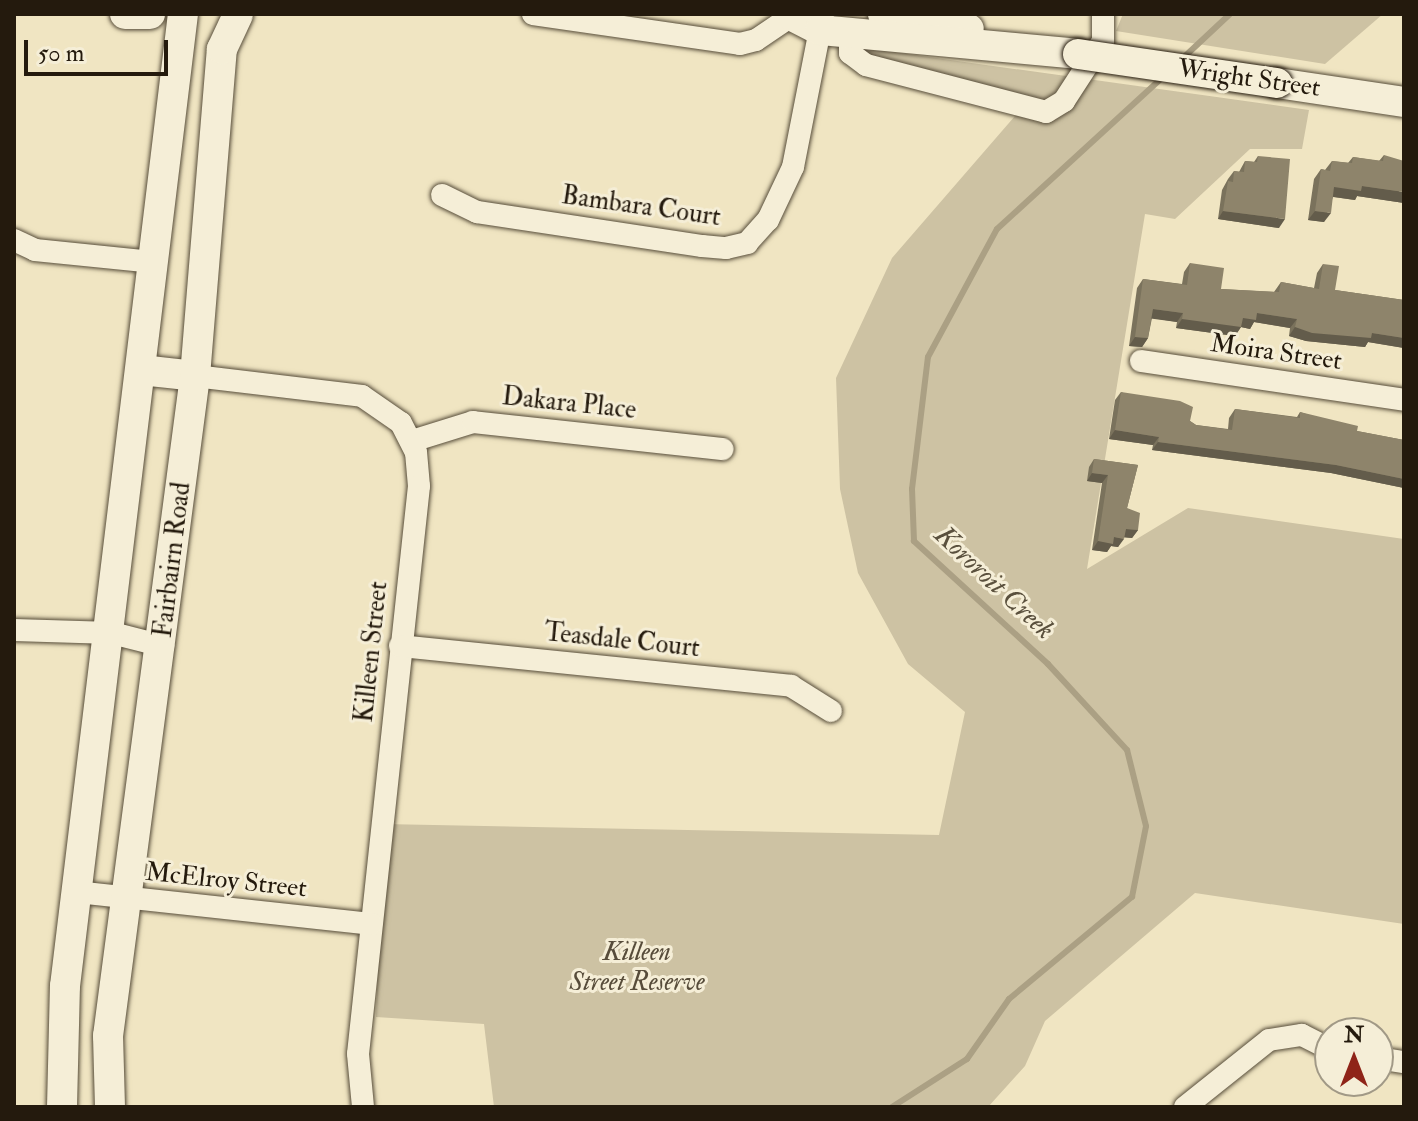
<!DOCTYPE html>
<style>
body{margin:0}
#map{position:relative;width:1418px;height:1121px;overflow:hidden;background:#f0e5c2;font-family:"IM FELL Double Pica",serif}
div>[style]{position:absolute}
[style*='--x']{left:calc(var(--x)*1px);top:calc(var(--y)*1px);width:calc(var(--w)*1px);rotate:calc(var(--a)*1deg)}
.green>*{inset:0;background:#cdc2a3}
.stream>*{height:6px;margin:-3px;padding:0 3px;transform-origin:3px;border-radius:3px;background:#aba084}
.roads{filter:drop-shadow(0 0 2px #574d3a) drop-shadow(0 0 2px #574d3a)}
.street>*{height:22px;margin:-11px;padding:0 11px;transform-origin:11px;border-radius:11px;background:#f5eed7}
.secondary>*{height:30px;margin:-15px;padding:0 15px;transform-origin:15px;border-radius:15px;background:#f5eed7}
.bridges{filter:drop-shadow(0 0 2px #241a0d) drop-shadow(0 0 2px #241a0d)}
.secondary-bridge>*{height:30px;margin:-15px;padding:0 15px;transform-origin:15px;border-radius:15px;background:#f5eed7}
.wall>*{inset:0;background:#7a725c}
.shaded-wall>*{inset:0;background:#635c4b}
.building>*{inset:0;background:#8e846b}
span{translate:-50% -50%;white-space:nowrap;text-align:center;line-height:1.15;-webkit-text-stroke:6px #f5eed7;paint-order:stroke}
.street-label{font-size:26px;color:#241a0d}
.park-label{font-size:26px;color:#574c3a;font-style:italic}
.water-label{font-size:28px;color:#5a503d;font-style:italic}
.frame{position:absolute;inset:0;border:16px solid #241a0d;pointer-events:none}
.north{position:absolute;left:1314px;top:1017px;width:80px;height:80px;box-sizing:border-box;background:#f5eed7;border:2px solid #a19986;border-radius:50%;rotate:0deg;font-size:22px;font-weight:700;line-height:32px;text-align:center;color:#241a0d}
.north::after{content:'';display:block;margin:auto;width:28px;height:36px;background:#8f2418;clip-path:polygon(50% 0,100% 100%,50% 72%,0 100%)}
.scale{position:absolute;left:24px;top:40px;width:144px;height:36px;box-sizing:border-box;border:4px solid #241a0d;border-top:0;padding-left:10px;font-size:24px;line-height:28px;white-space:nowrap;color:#241a0d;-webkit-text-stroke:6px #f5eed7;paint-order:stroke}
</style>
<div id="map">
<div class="green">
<i style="clip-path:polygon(1123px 14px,1383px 14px,1325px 64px,1116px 31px)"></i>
<i style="clip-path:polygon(872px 49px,1309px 110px,1302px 149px,1250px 149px,1175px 219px,1145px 214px,1087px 569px,1188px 508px,1404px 539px,1404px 924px,1195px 893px,1045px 1021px,1025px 1066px,988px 1107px,494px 1107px,484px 1024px,376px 1017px,383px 824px,939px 835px,965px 712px,908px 664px,858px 573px,840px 489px,836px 378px,892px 258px,1028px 101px,865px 54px)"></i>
</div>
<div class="stream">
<i style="--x:1183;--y:58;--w:64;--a:-43.1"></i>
<i style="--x:892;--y:1107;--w:89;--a:-32.6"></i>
<i style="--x:967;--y:1059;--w:73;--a:-55"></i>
<i style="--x:1009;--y:999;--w:160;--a:-39.7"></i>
<i style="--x:1132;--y:897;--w:72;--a:-78.8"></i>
<i style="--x:1146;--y:826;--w:78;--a:-104"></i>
<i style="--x:1127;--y:750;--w:117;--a:-132.6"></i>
<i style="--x:1048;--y:664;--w:182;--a:-137.5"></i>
<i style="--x:914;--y:541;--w:52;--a:-92.2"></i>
<i style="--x:912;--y:489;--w:133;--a:-83.1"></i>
<i style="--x:928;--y:357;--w:145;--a:-61.7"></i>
<i style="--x:997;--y:229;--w:225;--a:-42.5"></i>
</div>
<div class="roads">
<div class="street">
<i style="--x:533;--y:14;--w:209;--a:8.2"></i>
<i style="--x:740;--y:44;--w:16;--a:-14"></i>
<i style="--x:756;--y:40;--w:41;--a:-34.1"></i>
<i style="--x:850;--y:33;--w:20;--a:90"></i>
<i style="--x:850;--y:53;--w:20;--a:37"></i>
<i style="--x:866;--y:65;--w:186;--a:14.6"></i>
<i style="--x:1046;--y:112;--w:21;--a:-31"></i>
<i style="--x:1064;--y:101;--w:72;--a:-57"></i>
<i style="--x:1103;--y:41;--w:27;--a:-90"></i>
<i style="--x:442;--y:195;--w:39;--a:26"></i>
<i style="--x:477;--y:212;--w:228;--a:8.6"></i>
<i style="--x:702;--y:246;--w:24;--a:5"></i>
<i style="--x:726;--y:248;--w:22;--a:-13"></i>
<i style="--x:747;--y:243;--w:31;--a:-48"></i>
<i style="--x:768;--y:220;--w:59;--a:-64.7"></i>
<i style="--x:793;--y:167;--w:156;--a:-78.9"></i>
<i style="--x:14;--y:240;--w:23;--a:25"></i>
<i style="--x:35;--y:250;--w:120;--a:5.8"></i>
<i style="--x:1141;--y:361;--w:266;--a:8.4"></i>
<i style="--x:195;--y:376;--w:168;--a:6.8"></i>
<i style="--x:362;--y:396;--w:47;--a:34.7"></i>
<i style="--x:401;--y:423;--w:33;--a:63"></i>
<i style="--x:416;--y:452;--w:34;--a:85"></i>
<i style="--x:419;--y:486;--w:571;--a:96.13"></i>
<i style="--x:358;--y:1054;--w:53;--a:84.6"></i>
<i style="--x:412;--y:441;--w:64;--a:-17.3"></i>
<i style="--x:473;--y:422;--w:251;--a:6.2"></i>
<i style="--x:14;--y:630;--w:98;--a:1.8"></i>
<i style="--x:112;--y:633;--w:53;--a:14.3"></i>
<i style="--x:400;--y:646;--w:393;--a:5.8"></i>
<i style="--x:791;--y:686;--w:47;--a:32"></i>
<i style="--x:77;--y:892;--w:296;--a:6.2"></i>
<i style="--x:1378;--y:1058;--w:26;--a:9"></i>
<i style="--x:1185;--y:1107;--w:107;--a:-38.6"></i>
<i style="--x:1269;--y:1040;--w:33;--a:-9"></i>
<i style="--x:1302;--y:1035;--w:31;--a:27"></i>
</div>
<div class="secondary">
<i style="--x:125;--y:14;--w:25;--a:0"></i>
<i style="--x:883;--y:14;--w:87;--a:9.9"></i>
<i style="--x:794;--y:17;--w:29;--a:27"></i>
<i style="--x:820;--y:30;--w:259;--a:5.3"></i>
<i style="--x:1277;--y:83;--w:128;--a:8.5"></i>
<i style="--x:141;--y:370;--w:54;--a:6.3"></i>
<i style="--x:62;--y:1107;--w:121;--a:-88.6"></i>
<i style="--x:65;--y:986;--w:979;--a:-83.08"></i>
<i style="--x:110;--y:1107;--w:71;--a:-91.6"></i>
<i style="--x:108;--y:1036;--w:666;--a:-82.49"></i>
<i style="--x:195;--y:376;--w:328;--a:-85.3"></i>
<i style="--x:222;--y:49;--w:38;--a:-65"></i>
</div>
</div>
<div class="bridges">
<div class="secondary-bridge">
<i style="--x:1078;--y:54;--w:201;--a:8.3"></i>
</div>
</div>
<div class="wall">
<i style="clip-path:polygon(1384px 155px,1404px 203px,1357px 196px,1355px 200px,1333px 197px,1324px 222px,1308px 220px,1314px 179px,1321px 169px,1325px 170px,1332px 161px,1348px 163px,1353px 157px,1379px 161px)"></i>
<i style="clip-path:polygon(1258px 156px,1279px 228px,1218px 219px,1222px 190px,1228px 179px,1234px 171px,1239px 172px,1245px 161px,1254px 162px)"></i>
<i style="clip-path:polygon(1190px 263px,1221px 289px,1274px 292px,1281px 282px,1314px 288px,1317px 273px,1323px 264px,1335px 290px,1404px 300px,1404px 348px,1368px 342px,1365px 347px,1306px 341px,1289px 336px,1290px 328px,1254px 322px,1250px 329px,1241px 327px,1235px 336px,1176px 328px,1177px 322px,1152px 318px,1148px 338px,1142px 347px,1129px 346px,1137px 288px,1143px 279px,1182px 284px,1184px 272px)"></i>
<i style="clip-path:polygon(1121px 392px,1190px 421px,1196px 425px,1228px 429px,1229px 418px,1235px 409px,1297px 417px,1300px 412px,1357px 431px,1404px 440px,1404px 488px,1331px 473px,1152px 450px,1153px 445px,1109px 439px,1115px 400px)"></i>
<i style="clip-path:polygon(1094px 459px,1138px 465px,1127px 508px,1138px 530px,1132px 538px,1124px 537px,1118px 547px,1111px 546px,1107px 552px,1092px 550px,1102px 483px,1087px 481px,1089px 467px)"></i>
</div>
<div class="shaded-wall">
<i style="clip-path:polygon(1362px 186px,1404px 192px,1404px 203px,1357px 196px,1355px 200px,1328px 196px,1334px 187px)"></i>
<i style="clip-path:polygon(1223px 211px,1285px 219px,1279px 228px,1218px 219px)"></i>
<i style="clip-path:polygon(1315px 211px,1331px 213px,1324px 222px,1308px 220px)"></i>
<i style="clip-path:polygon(1153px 309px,1183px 313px,1177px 322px,1147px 318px)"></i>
<i style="clip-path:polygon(1257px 313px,1297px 319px,1290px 328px,1254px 322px,1250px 329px,1241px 327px,1235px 336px,1176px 328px,1182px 319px,1243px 318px)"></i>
<i style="clip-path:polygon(1295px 327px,1372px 333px,1404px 338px,1404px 348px,1368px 342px,1365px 347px,1306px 341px,1289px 336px)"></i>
<i style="clip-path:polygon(1135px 337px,1148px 338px,1142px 347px,1129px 346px)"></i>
<i style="clip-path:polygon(1115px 430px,1159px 437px,1153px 445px,1109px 439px)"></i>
<i style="clip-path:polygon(1158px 442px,1336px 465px,1404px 479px,1404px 488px,1331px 473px,1152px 450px)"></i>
<i style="clip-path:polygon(1092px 473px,1108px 475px,1102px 483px,1087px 481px)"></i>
<i style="clip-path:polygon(1126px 529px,1138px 530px,1132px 538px,1120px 537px)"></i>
<i style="clip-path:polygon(1114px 537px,1124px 539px,1118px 547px,1111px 546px,1107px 552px,1092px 550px,1098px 541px)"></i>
</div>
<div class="building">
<i style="clip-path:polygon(1384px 155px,1404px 161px,1404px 192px,1362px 186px,1361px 191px,1334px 187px,1331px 213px,1315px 211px,1321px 169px,1330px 171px,1332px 161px,1352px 163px,1353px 157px,1383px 161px)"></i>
<i style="clip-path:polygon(1258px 156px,1290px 159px,1285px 219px,1223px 211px,1228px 181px,1233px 182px,1234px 171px,1244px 172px,1245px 161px,1257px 162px)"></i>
<i style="clip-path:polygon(1190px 263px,1224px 268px,1221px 289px,1279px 292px,1281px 282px,1319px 289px,1323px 264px,1339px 266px,1335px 290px,1404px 300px,1404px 338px,1372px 333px,1371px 338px,1312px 333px,1295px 327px,1297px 319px,1257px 313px,1256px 320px,1243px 318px,1241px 327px,1182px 319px,1183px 313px,1153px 309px,1148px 338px,1135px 337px,1143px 279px,1187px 285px)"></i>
<i style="clip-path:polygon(1121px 392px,1180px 401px,1193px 407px,1190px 421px,1196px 425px,1232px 430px,1235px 409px,1300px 418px,1300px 412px,1358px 426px,1357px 431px,1404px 440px,1404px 479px,1336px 465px,1158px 442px,1159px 437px,1115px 430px)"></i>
<i style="clip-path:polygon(1094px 459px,1138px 465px,1127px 508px,1140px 513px,1138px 530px,1126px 529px,1124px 539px,1114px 537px,1113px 544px,1098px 541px,1108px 475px,1092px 473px)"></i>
</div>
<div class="street-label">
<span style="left:1249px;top:79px;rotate:8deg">Wright Street</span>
<span style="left:641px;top:207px;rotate:8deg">Bambara Court</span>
<span style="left:1276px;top:353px;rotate:8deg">Moira Street</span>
<span style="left:569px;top:404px;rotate:6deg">Dakara Place</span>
<span style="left:173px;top:560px;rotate:-83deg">Fairbairn Road</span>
<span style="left:622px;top:641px;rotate:6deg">Teasdale Court</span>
<span style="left:372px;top:652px;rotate:-84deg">Killeen Street</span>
<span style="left:226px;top:881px;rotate:6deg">McElroy Street</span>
</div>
<div class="park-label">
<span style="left:637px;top:968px">Killeen<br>Street Reserve</span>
</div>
<div class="water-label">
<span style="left:994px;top:583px;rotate:43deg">Kororoit Creek</span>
</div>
<div class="frame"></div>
<div class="north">N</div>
<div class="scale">50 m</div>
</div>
